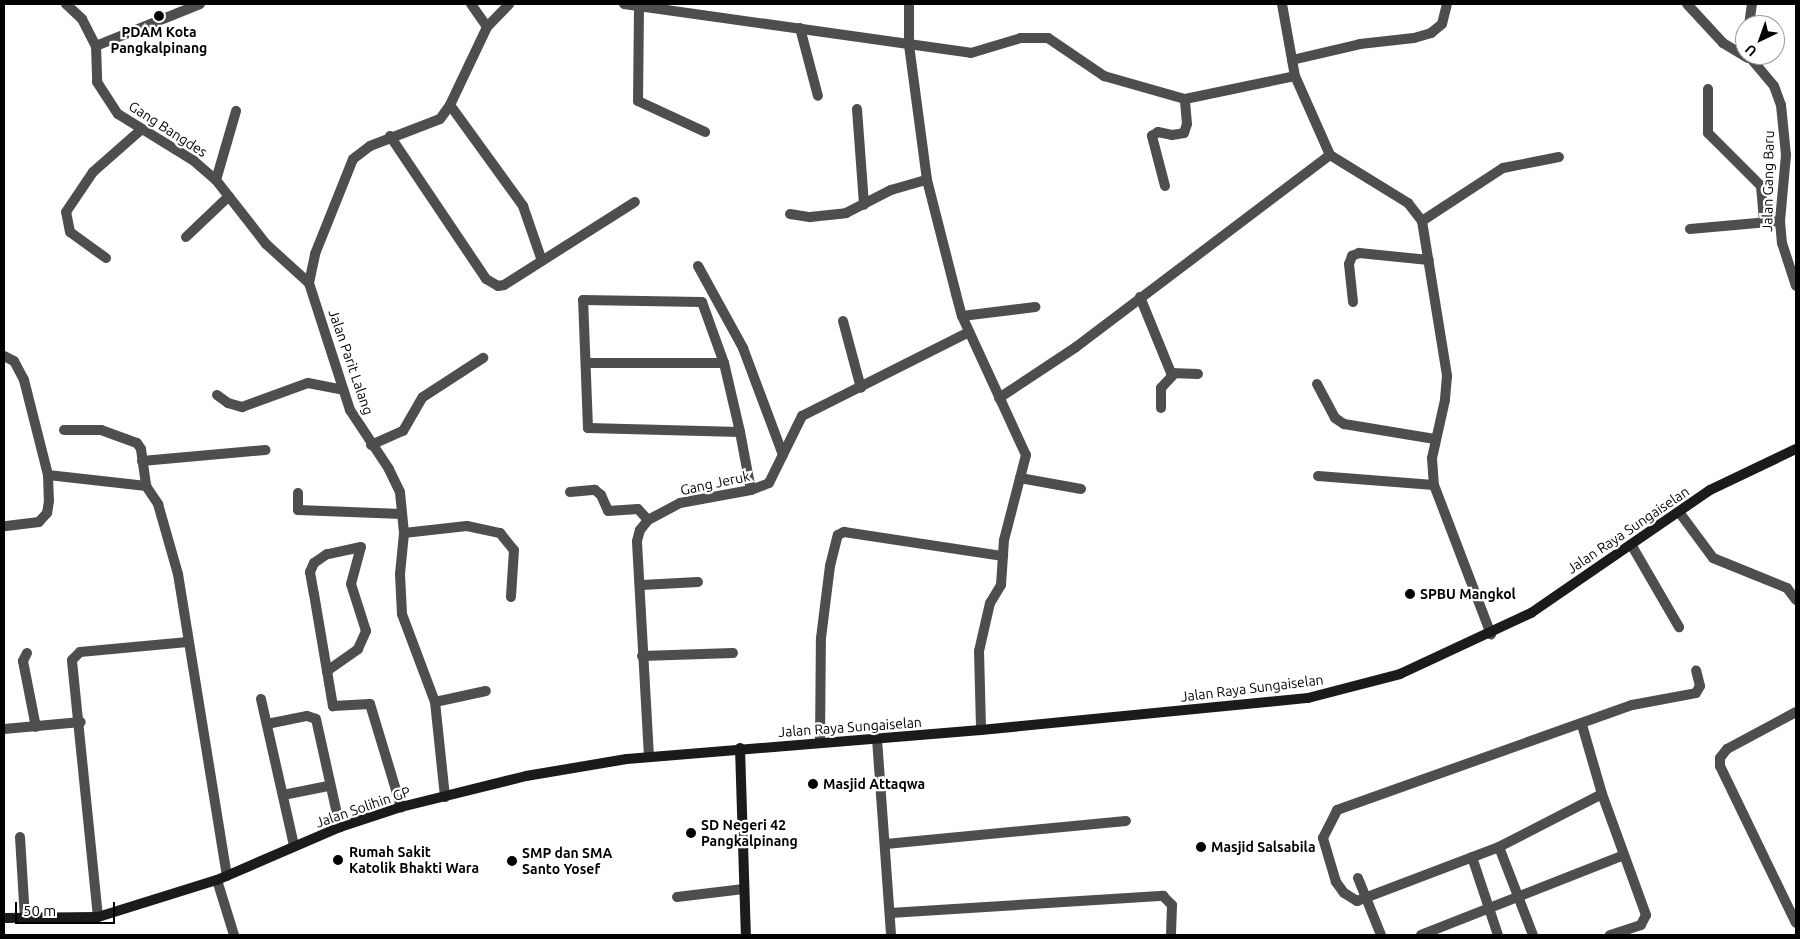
<!DOCTYPE html>
<style>
body{margin:0}
#map{position:relative;width:1800px;height:939px;overflow:hidden;background:#fff;font-family:Ubuntu,sans-serif}
div>[style]{position:absolute}
[style*='--x']{left:calc(var(--x)*1px);top:calc(var(--y)*1px);width:calc(var(--w)*1px);rotate:calc(var(--a)*1deg)}
.minor>*{height:10px;margin:-5px;padding:0 5px;transform-origin:5px;border-radius:5px;background:#4e4e4e}
.tertiary>*{height:10px;margin:-5px;padding:0 5px;transform-origin:5px;border-radius:5px;background:#4e4e4e}
.secondary>*{height:10px;margin:-5px;padding:0 5px;transform-origin:5px;border-radius:5px;background:#1b1b1b}
.dots>*{width:14px;height:14px;translate:-50% -50%;box-sizing:border-box;border:2px solid #fff;border-radius:50%}
span{translate:-50% -50%;white-space:nowrap;text-align:center;line-height:1.15;-webkit-text-stroke:4.5px #fff;paint-order:stroke}
.poi-label{font-size:14px;color:#000;font-weight:700}
.left{translate:0 -50%;text-align:left}
.street-label{font-size:14px;color:#000}
.frame{position:absolute;inset:0;border:5px solid #000;pointer-events:none}
.north{position:absolute;left:1735px;top:15px;width:50px;height:50px;box-sizing:border-box;background:#fff;border:1px solid #999;border-radius:50%;rotate:222deg;font-size:14px;font-weight:700;line-height:20px;text-align:center;color:#000}
.north::after{content:'';display:block;margin:auto;width:18px;height:22px;background:#000;clip-path:polygon(50% 0,100% 100%,50% 72%,0 100%)}
.scale{position:absolute;left:15px;top:902px;width:100px;height:22px;box-sizing:border-box;border:2px solid #000;border-top:0;padding-left:6px;font-size:15px;line-height:18px;white-space:nowrap;color:#000;-webkit-text-stroke:4px #fff;paint-order:stroke}
</style>
<div id="map">
<div class="minor">
<i style="--x:66;--y:4;--w:22;--a:43"></i>
<i style="--x:82;--y:19;--w:30;--a:63"></i>
<i style="--x:200;--y:4;--w:112;--a:158"></i>
<i style="--x:96;--y:46;--w:36;--a:88"></i>
<i style="--x:97;--y:82;--w:38;--a:57"></i>
<i style="--x:118;--y:114;--w:89;--a:31.7"></i>
<i style="--x:194;--y:161;--w:29;--a:41"></i>
<i style="--x:216;--y:180;--w:81;--a:52"></i>
<i style="--x:266;--y:244;--w:58;--a:42.2"></i>
<i style="--x:471;--y:4;--w:28;--a:55"></i>
<i style="--x:624;--y:4;--w:350;--a:8"></i>
<i style="--x:971;--y:53;--w:52;--a:-16.7"></i>
<i style="--x:1021;--y:38;--w:27;--a:0"></i>
<i style="--x:1048;--y:38;--w:68;--a:34.2"></i>
<i style="--x:1104;--y:76;--w:84;--a:15.9"></i>
<i style="--x:1185;--y:99;--w:112;--a:-11.8"></i>
<i style="--x:1295;--y:76;--w:86;--a:66.1"></i>
<i style="--x:1330;--y:155;--w:92;--a:31.6"></i>
<i style="--x:1408;--y:203;--w:23;--a:52"></i>
<i style="--x:1422;--y:221;--w:157;--a:80.8"></i>
<i style="--x:1447;--y:376;--w:24;--a:95"></i>
<i style="--x:1445;--y:400;--w:59;--a:102.6"></i>
<i style="--x:1432;--y:458;--w:27;--a:86"></i>
<i style="--x:1434;--y:485;--w:160;--a:69.1"></i>
<i style="--x:909;--y:4;--w:41;--a:90"></i>
<i style="--x:909;--y:45;--w:136;--a:82.4"></i>
<i style="--x:927;--y:180;--w:118;--a:75.7"></i>
<i style="--x:956;--y:294;--w:23;--a:75"></i>
<i style="--x:962;--y:316;--w:153;--a:65.3"></i>
<i style="--x:1026;--y:455;--w:88;--a:104.5"></i>
<i style="--x:1004;--y:540;--w:45;--a:93.8"></i>
<i style="--x:1001;--y:585;--w:21;--a:121"></i>
<i style="--x:990;--y:603;--w:49;--a:102.9"></i>
<i style="--x:979;--y:651;--w:79;--a:88.5"></i>
<i style="--x:1282;--y:4;--w:73;--a:79.8"></i>
<i style="--x:1687;--y:4;--w:53;--a:47.3"></i>
<i style="--x:1723;--y:43;--w:29;--a:31"></i>
<i style="--x:639;--y:7;--w:94;--a:90.6"></i>
<i style="--x:638;--y:101;--w:74;--a:24.8"></i>
<i style="--x:1749;--y:25;--w:21;--a:-82"></i>
<i style="--x:800;--y:28;--w:70;--a:75.2"></i>
<i style="--x:1748;--y:55;--w:40;--a:50"></i>
<i style="--x:1774;--y:86;--w:20;--a:70"></i>
<i style="--x:1781;--y:105;--w:50;--a:84.3"></i>
<i style="--x:1786;--y:155;--w:66;--a:95.2"></i>
<i style="--x:1780;--y:221;--w:22;--a:85"></i>
<i style="--x:1782;--y:243;--w:45;--a:72"></i>
<i style="--x:1292;--y:60;--w:70;--a:-13.2"></i>
<i style="--x:1360;--y:44;--w:54;--a:-6.3"></i>
<i style="--x:1414;--y:38;--w:18;--a:-16"></i>
<i style="--x:1431;--y:33;--w:14;--a:-39"></i>
<i style="--x:1442;--y:24;--w:21;--a:-76"></i>
<i style="--x:1708;--y:89;--w:44;--a:90"></i>
<i style="--x:1708;--y:133;--w:75;--a:45"></i>
<i style="--x:1761;--y:186;--w:35;--a:85"></i>
<i style="--x:450;--y:105;--w:125;--a:54.1"></i>
<i style="--x:523;--y:206;--w:58;--a:70.9"></i>
<i style="--x:857;--y:109;--w:96;--a:85.8"></i>
<i style="--x:390;--y:136;--w:172;--a:56.1"></i>
<i style="--x:486;--y:279;--w:14;--a:30"></i>
<i style="--x:498;--y:286;--w:6;--a:-9"></i>
<i style="--x:504;--y:285;--w:155;--a:-32.4"></i>
<i style="--x:216;--y:180;--w:72;--a:-73.8"></i>
<i style="--x:1165;--y:186;--w:52;--a:-104.6"></i>
<i style="--x:1152;--y:136;--w:7;--a:-34"></i>
<i style="--x:1158;--y:132;--w:14;--a:12"></i>
<i style="--x:1172;--y:135;--w:12;--a:-9"></i>
<i style="--x:1184;--y:133;--w:9;--a:-72"></i>
<i style="--x:1187;--y:124;--w:25;--a:-95"></i>
<i style="--x:790;--y:214;--w:20;--a:9"></i>
<i style="--x:810;--y:217;--w:36;--a:-6"></i>
<i style="--x:846;--y:213;--w:51;--a:-27.1"></i>
<i style="--x:891;--y:190;--w:37;--a:-16"></i>
<i style="--x:1422;--y:221;--w:97;--a:-33.2"></i>
<i style="--x:1503;--y:168;--w:57;--a:-11.1"></i>
<i style="--x:1690;--y:229;--w:90;--a:-5.1"></i>
<i style="--x:186;--y:237;--w:59;--a:-43.6"></i>
<i style="--x:106;--y:258;--w:44;--a:-144.2"></i>
<i style="--x:70;--y:232;--w:20;--a:-101"></i>
<i style="--x:66;--y:212;--w:48;--a:-56"></i>
<i style="--x:93;--y:172;--w:65;--a:-41.3"></i>
<i style="--x:698;--y:266;--w:94;--a:61.2"></i>
<i style="--x:743;--y:348;--w:114;--a:69.5"></i>
<i style="--x:1140;--y:297;--w:82;--a:67.8"></i>
<i style="--x:1171;--y:373;--w:27;--a:2"></i>
<i style="--x:1353;--y:302;--w:38;--a:-96"></i>
<i style="--x:1349;--y:264;--w:9;--a:-69"></i>
<i style="--x:1352;--y:256;--w:8;--a:-23"></i>
<i style="--x:1359;--y:253;--w:70;--a:5.7"></i>
<i style="--x:962;--y:316;--w:74;--a:-7"></i>
<i style="--x:843;--y:321;--w:69;--a:75"></i>
<i style="--x:4;--y:356;--w:11;--a:27"></i>
<i style="--x:14;--y:361;--w:21;--a:62"></i>
<i style="--x:24;--y:380;--w:98;--a:75.8"></i>
<i style="--x:48;--y:475;--w:26;--a:88"></i>
<i style="--x:49;--y:501;--w:12;--a:99"></i>
<i style="--x:47;--y:513;--w:12;--a:132"></i>
<i style="--x:39;--y:522;--w:35;--a:173"></i>
<i style="--x:586;--y:363;--w:138;--a:0"></i>
<i style="--x:1317;--y:384;--w:38;--a:62"></i>
<i style="--x:1335;--y:418;--w:11;--a:34"></i>
<i style="--x:1344;--y:424;--w:92;--a:9.4"></i>
<i style="--x:217;--y:395;--w:14;--a:36"></i>
<i style="--x:228;--y:403;--w:15;--a:16"></i>
<i style="--x:242;--y:407;--w:70;--a:-20"></i>
<i style="--x:308;--y:383;--w:36;--a:11"></i>
<i style="--x:999;--y:398;--w:92;--a:-33.5"></i>
<i style="--x:1076;--y:347;--w:318;--a:-37.1"></i>
<i style="--x:1161;--y:408;--w:20;--a:-90"></i>
<i style="--x:1161;--y:388;--w:18;--a:-47"></i>
<i style="--x:64;--y:430;--w:37;--a:0"></i>
<i style="--x:101;--y:430;--w:38;--a:20"></i>
<i style="--x:137;--y:443;--w:7;--a:56"></i>
<i style="--x:141;--y:449;--w:37;--a:82"></i>
<i style="--x:740;--y:432;--w:152;--a:-178.5"></i>
<i style="--x:588;--y:428;--w:128;--a:-92.2"></i>
<i style="--x:583;--y:300;--w:119;--a:1"></i>
<i style="--x:702;--y:302;--w:65;--a:70.2"></i>
<i style="--x:724;--y:363;--w:71;--a:76.9"></i>
<i style="--x:740;--y:432;--w:59;--a:79.3"></i>
<i style="--x:371;--y:445;--w:35;--a:-24"></i>
<i style="--x:403;--y:431;--w:39;--a:-60"></i>
<i style="--x:423;--y:397;--w:72;--a:-33"></i>
<i style="--x:142;--y:461;--w:124;--a:-5.1"></i>
<i style="--x:48;--y:475;--w:99;--a:6.4"></i>
<i style="--x:146;--y:486;--w:22;--a:56"></i>
<i style="--x:158;--y:504;--w:73;--a:74.1"></i>
<i style="--x:178;--y:574;--w:306;--a:80.8"></i>
<i style="--x:1318;--y:476;--w:116;--a:4.4"></i>
<i style="--x:1020;--y:478;--w:62;--a:10.2"></i>
<i style="--x:570;--y:492;--w:25;--a:-5"></i>
<i style="--x:595;--y:490;--w:8;--a:40"></i>
<i style="--x:601;--y:495;--w:17;--a:66"></i>
<i style="--x:608;--y:511;--w:30;--a:-4"></i>
<i style="--x:638;--y:509;--w:15;--a:48"></i>
<i style="--x:298;--y:493;--w:17;--a:90"></i>
<i style="--x:298;--y:510;--w:104;--a:2.2"></i>
<i style="--x:1679;--y:512;--w:57;--a:53.5"></i>
<i style="--x:1713;--y:558;--w:80;--a:22.1"></i>
<i style="--x:1787;--y:588;--w:15;--a:53"></i>
<i style="--x:404;--y:533;--w:63;--a:-6.3"></i>
<i style="--x:467;--y:526;--w:34;--a:12"></i>
<i style="--x:500;--y:533;--w:22;--a:51"></i>
<i style="--x:514;--y:550;--w:47;--a:93.7"></i>
<i style="--x:1632;--y:546;--w:94;--a:59.9"></i>
<i style="--x:642;--y:585;--w:56;--a:-3.1"></i>
<i style="--x:27;--y:653;--w:9;--a:117"></i>
<i style="--x:23;--y:661;--w:67;--a:78.9"></i>
<i style="--x:642;--y:656;--w:91;--a:-1.9"></i>
<i style="--x:327;--y:671;--w:38;--a:-35"></i>
<i style="--x:358;--y:649;--w:20;--a:-66"></i>
<i style="--x:366;--y:631;--w:49;--a:-107.7"></i>
<i style="--x:351;--y:584;--w:38;--a:-75"></i>
<i style="--x:361;--y:547;--w:35;--a:168"></i>
<i style="--x:327;--y:554;--w:16;--a:145"></i>
<i style="--x:314;--y:563;--w:10;--a:114"></i>
<i style="--x:310;--y:572;--w:22;--a:80"></i>
<i style="--x:314;--y:594;--w:114;--a:80.4"></i>
<i style="--x:333;--y:706;--w:37;--a:-3"></i>
<i style="--x:370;--y:704;--w:108;--a:73.2"></i>
<i style="--x:261;--y:699;--w:151;--a:77.3"></i>
<i style="--x:435;--y:702;--w:52;--a:-12.2"></i>
<i style="--x:1796;--y:712;--w:78;--a:151.8"></i>
<i style="--x:1727;--y:749;--w:11;--a:128"></i>
<i style="--x:1720;--y:758;--w:8;--a:90"></i>
<i style="--x:1720;--y:766;--w:174;--a:64.2"></i>
<i style="--x:267;--y:724;--w:41;--a:-11.3"></i>
<i style="--x:307;--y:716;--w:9;--a:18"></i>
<i style="--x:316;--y:719;--w:111;--a:77.5"></i>
<i style="--x:1582;--y:725;--w:72;--a:73.8"></i>
<i style="--x:1602;--y:794;--w:116;--a:152.8"></i>
<i style="--x:1499;--y:847;--w:152;--a:159.2"></i>
<i style="--x:1357;--y:901;--w:15;--a:-148"></i>
<i style="--x:1344;--y:893;--w:14;--a:-126"></i>
<i style="--x:1336;--y:882;--w:46;--a:-106.5"></i>
<i style="--x:1323;--y:838;--w:31;--a:-63"></i>
<i style="--x:1337;--y:810;--w:313;--a:-19.6"></i>
<i style="--x:1632;--y:705;--w:65;--a:-10.6"></i>
<i style="--x:1696;--y:693;--w:8;--a:-60"></i>
<i style="--x:1700;--y:686;--w:16;--a:-104"></i>
<i style="--x:4;--y:729;--w:77;--a:-5.2"></i>
<i style="--x:877;--y:739;--w:196;--a:85.9"></i>
<i style="--x:820;--y:743;--w:105;--a:-89.5"></i>
<i style="--x:821;--y:638;--w:73;--a:-82.9"></i>
<i style="--x:830;--y:566;--w:32;--a:-76"></i>
<i style="--x:838;--y:535;--w:7;--a:-27"></i>
<i style="--x:844;--y:532;--w:161;--a:8.6"></i>
<i style="--x:649;--y:757;--w:216;--a:-93.2"></i>
<i style="--x:637;--y:541;--w:11;--a:-75"></i>
<i style="--x:640;--y:530;--w:13;--a:-51"></i>
<i style="--x:648;--y:520;--w:36;--a:-28"></i>
<i style="--x:680;--y:503;--w:72;--a:-10.4"></i>
<i style="--x:751;--y:490;--w:19;--a:-21"></i>
<i style="--x:769;--y:483;--w:75;--a:-63.8"></i>
<i style="--x:802;--y:416;--w:187;--a:-26.7"></i>
<i style="--x:1602;--y:794;--w:129;--a:70"></i>
<i style="--x:1646;--y:915;--w:11;--a:117"></i>
<i style="--x:1641;--y:925;--w:33;--a:162"></i>
<i style="--x:283;--y:795;--w:46;--a:-11.3"></i>
<i style="--x:20;--y:837;--w:82;--a:86.5"></i>
<i style="--x:886;--y:844;--w:241;--a:-5.5"></i>
<i style="--x:1499;--y:847;--w:94;--a:68.9"></i>
<i style="--x:1472;--y:857;--w:82;--a:71.6"></i>
<i style="--x:1358;--y:878;--w:61;--a:68"></i>
<i style="--x:217;--y:880;--w:58;--a:72.8"></i>
<i style="--x:677;--y:897;--w:67;--a:-6.8"></i>
<i style="--x:890;--y:913;--w:274;--a:-3.6"></i>
<i style="--x:1163;--y:896;--w:13;--a:45"></i>
<i style="--x:1172;--y:905;--w:30;--a:92"></i>
<i style="--x:98;--y:917;--w:258;--a:-95.8"></i>
<i style="--x:72;--y:660;--w:11;--a:-45"></i>
<i style="--x:80;--y:652;--w:108;--a:-5.3"></i>
<i style="--x:1421;--y:935;--w:218;--a:-21.5"></i>
</div>
<div class="tertiary">
<i style="--x:445;--y:797;--w:96;--a:-96"></i>
<i style="--x:435;--y:702;--w:94;--a:-110.6"></i>
<i style="--x:402;--y:614;--w:40;--a:-92.9"></i>
<i style="--x:400;--y:574;--w:41;--a:-84.4"></i>
<i style="--x:404;--y:533;--w:41;--a:-95.6"></i>
<i style="--x:400;--y:492;--w:25;--a:-116"></i>
<i style="--x:389;--y:469;--w:71;--a:-123.5"></i>
<i style="--x:350;--y:410;--w:133;--a:-107.9"></i>
<i style="--x:309;--y:283;--w:30;--a:-78"></i>
<i style="--x:315;--y:254;--w:102;--a:-68.2"></i>
<i style="--x:353;--y:159;--w:21;--a:-37"></i>
<i style="--x:370;--y:146;--w:75;--a:-21.1"></i>
<i style="--x:440;--y:119;--w:17;--a:-54"></i>
<i style="--x:450;--y:105;--w:86;--a:-64.6"></i>
<i style="--x:487;--y:27;--w:32;--a:-46"></i>
</div>
<div class="secondary">
<i style="--x:740;--y:748;--w:187;--a:88.2"></i>
<i style="--x:4;--y:918;--w:94;--a:-0.6"></i>
<i style="--x:98;--y:917;--w:125;--a:-17.3"></i>
<i style="--x:217;--y:880;--w:134;--a:-23.3"></i>
<i style="--x:340;--y:827;--w:64;--a:-18.2"></i>
<i style="--x:401;--y:807;--w:129;--a:-13.9"></i>
<i style="--x:526;--y:776;--w:102;--a:-9.6"></i>
<i style="--x:627;--y:759;--w:355;--a:-4.7"></i>
<i style="--x:981;--y:730;--w:329;--a:-5.6"></i>
<i style="--x:1308;--y:698;--w:95;--a:-14.6"></i>
<i style="--x:1400;--y:674;--w:145;--a:-25"></i>
<i style="--x:1531;--y:613;--w:217;--a:-34.5"></i>
<i style="--x:1710;--y:490;--w:95;--a:-25.5"></i>
</div>
<div class="dots">
<i style="left:159px;top:16px;background:#000"></i>
<i style="left:1410px;top:594px;background:#000"></i>
<i style="left:813px;top:784px;background:#000"></i>
<i style="left:691px;top:833px;background:#000"></i>
<i style="left:1201px;top:847px;background:#000"></i>
<i style="left:338px;top:860px;background:#000"></i>
<i style="left:512px;top:861px;background:#000"></i>
</div>
<div class="poi-label">
<span style="left:159px;top:40px">PDAM Kota<br>Pangkalpinang</span>
<span class="left" style="left:1420px;top:594px">SPBU Mangkol</span>
<span class="left" style="left:823px;top:784px">Masjid Attaqwa</span>
<span class="left" style="left:701px;top:833px">SD Negeri 42<br>Pangkalpinang</span>
<span class="left" style="left:1211px;top:847px">Masjid Salsabila</span>
<span class="left" style="left:349px;top:860px">Rumah Sakit<br>Katolik Bhakti Wara</span>
<span class="left" style="left:522px;top:861px">SMP dan SMA<br>Santo Yosef</span>
</div>
<div class="street-label">
<span style="left:168px;top:129px;rotate:33deg">Gang Bangdes</span>
<span style="left:1768px;top:181px;rotate:-89deg">Jalan Gang Baru</span>
<span style="left:351px;top:362px;rotate:71deg">Jalan Parit Lalang</span>
<span style="left:715px;top:483px;rotate:-12deg">Gang Jeruk</span>
<span style="left:1628px;top:530px;rotate:-34deg">Jalan Raya Sungaiselan</span>
<span style="left:1252px;top:688px;rotate:-7deg">Jalan Raya Sungaiselan</span>
<span style="left:850px;top:727px;rotate:-4deg">Jalan Raya Sungaiselan</span>
<span style="left:363px;top:807px;rotate:-19deg">Jalan Solihin GP</span>
</div>
<div class="frame"></div>
<div class="north">U</div>
<div class="scale">50 m</div>
</div>
